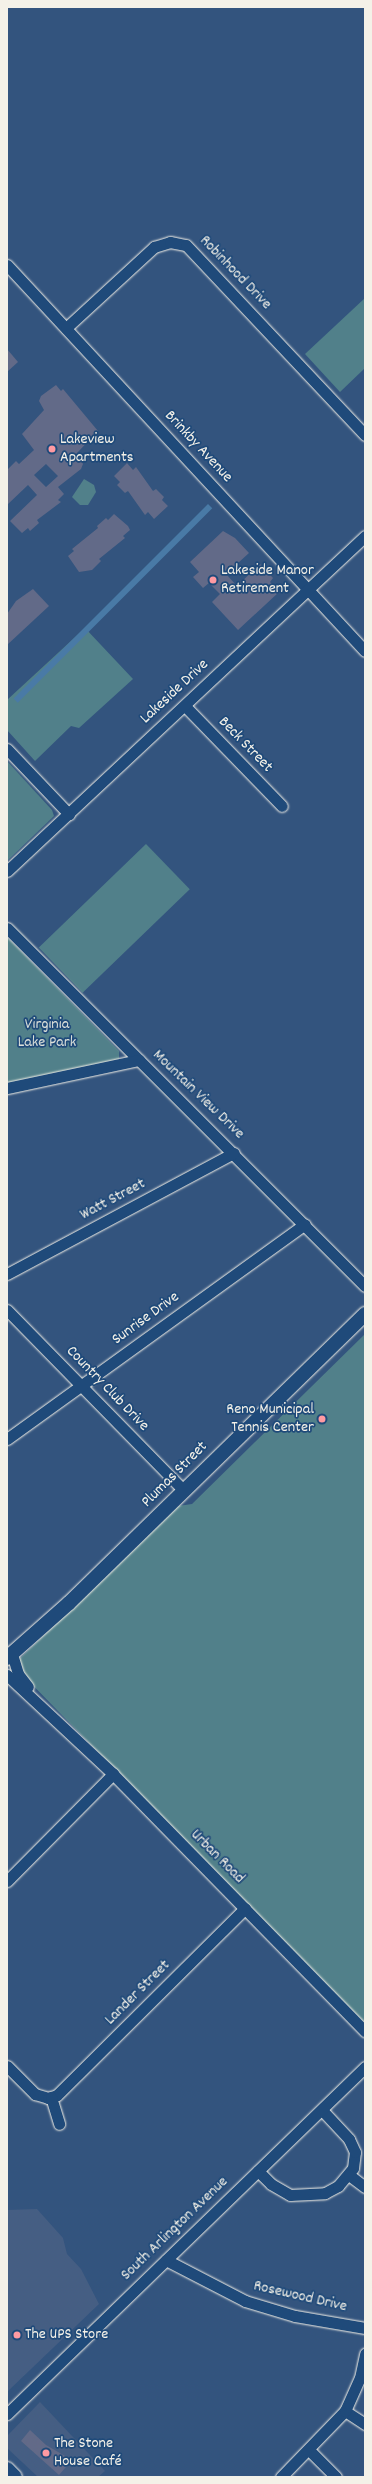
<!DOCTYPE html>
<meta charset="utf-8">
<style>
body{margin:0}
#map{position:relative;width:372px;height:2484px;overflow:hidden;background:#33547e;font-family:Dekko,sans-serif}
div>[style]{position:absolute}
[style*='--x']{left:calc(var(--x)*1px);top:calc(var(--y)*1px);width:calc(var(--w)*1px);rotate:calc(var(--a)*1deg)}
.built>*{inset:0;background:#455e83}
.green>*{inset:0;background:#51808a;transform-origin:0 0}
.water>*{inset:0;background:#497aa6;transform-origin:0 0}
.building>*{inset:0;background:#626a88}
.roads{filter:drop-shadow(0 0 1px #f4f1e8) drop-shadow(0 0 1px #f4f1e8)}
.minor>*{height:11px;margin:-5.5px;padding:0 5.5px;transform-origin:5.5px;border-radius:5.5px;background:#1f4a7a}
.major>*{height:14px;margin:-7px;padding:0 7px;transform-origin:7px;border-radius:7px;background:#1f4a7a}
.dots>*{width:11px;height:11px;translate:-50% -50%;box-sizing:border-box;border:2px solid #1f4a7a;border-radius:50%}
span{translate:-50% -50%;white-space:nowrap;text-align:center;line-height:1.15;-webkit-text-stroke:3.5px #1f4a7a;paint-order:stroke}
.street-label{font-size:16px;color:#f4f1e8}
.poi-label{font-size:16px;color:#f4f1e8}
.left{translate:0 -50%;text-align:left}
.right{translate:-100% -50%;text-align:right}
.park-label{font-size:16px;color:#dce0da}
.frame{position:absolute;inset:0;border:8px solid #f4f1e8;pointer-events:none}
</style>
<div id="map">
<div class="built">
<i style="clip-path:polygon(37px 2209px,63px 2238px,67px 2254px,81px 2269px,99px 2304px,7px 2392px,7px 2210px)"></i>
<i style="clip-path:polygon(40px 2402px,105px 2471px,98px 2477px,38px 2477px,7px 2448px,7px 2436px)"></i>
</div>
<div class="green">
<i style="clip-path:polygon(365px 298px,365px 368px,340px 392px,305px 354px)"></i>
<i style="clip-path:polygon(84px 479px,94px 485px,96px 492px,88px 505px,80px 505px,72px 497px)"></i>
<i style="clip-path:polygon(85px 628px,133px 679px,79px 728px,71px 726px,35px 761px,7px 730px,7px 700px)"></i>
<i style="clip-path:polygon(7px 761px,52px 810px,54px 816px,7px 861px)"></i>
<i style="left:146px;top:844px;width:63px;height:149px;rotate:46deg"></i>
<i style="clip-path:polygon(7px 937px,119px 1051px,119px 1059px,7px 1085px)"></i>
<i style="clip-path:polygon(365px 1334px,365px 2025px,13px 1665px,178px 1506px,192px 1504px)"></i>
</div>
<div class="water">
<i style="left:208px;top:504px;width:6px;height:275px;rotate:45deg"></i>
</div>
<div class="building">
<i style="clip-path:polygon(7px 349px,18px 362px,7px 372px)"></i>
<i style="clip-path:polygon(evenodd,56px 385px,61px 391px,63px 389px,98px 431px,77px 453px,83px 464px,81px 469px,58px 487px,64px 494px,58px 500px,61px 502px,37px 520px,39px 523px,30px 531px,28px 528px,22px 533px,10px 521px,37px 495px,28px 485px,7px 505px,7px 470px,16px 461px,19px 464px,34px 450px,22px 434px,44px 410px,39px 401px,41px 396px,56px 385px,46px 464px,58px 476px,46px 487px,34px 475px,46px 464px)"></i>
<i style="clip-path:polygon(127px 463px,133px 470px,136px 467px,153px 491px,156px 489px,164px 497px,162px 500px,168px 506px,154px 519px,148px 512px,145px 515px,128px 491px,125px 493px,117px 485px,120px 482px,114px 476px)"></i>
<i style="clip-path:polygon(114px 514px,128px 526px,130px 530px,123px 536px,125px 538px,99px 559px,101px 561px,92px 570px,79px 572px,68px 556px,74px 551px,72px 549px,98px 528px,97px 526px,106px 518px,108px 520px)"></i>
<i style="clip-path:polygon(223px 531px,235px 538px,249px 553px,226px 574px,237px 586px,260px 564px,273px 578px,270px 582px,279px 592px,238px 630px,212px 602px,220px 594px,209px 583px,203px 588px,193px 577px,199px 572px,190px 562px)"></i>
<i style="clip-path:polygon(33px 589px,49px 606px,7px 645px,7px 614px,16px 601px)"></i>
<i style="clip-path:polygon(30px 2430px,46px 2445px,72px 2460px,59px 2475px,21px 2441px)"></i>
</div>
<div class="roads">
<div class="minor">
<i style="--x:7;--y:265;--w:526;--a:47.16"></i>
<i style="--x:66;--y:328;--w:120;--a:-42.6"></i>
<i style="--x:154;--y:247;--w:17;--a:-17"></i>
<i style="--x:170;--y:242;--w:16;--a:11"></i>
<i style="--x:186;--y:245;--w:261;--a:46.7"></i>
<i style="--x:185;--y:706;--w:139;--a:45.9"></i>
<i style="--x:7;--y:749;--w:90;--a:46.4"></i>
<i style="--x:7;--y:871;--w:490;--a:-43.1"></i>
<i style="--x:7;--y:928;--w:506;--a:45"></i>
<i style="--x:7;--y:1088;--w:135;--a:-12"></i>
<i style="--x:7;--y:1274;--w:257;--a:-28.1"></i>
<i style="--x:7;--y:1310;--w:253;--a:45.6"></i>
<i style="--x:7;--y:1439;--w:367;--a:-35.8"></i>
<i style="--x:12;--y:1654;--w:21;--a:73"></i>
<i style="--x:18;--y:1674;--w:16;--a:52"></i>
<i style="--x:7;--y:1675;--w:145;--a:43"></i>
<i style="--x:113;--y:1774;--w:360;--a:45.6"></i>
<i style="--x:7;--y:1881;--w:151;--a:-45.3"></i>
<i style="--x:7;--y:2066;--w:40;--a:45"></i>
<i style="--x:35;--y:2094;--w:14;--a:17"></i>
<i style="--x:48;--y:2098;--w:9;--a:-18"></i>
<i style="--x:57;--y:2095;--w:265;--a:-44.8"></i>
<i style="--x:51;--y:2097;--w:28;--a:73"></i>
<i style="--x:258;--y:2171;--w:18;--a:45"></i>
<i style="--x:271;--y:2184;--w:22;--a:30"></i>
<i style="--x:290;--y:2195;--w:35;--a:-3"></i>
<i style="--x:325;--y:2193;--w:15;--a:-28"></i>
<i style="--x:338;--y:2186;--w:23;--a:-50"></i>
<i style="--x:353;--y:2168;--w:16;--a:-83"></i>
<i style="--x:355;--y:2152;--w:14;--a:-115"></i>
<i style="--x:349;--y:2139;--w:40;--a:-133"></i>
<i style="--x:349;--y:2175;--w:20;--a:37"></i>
<i style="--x:166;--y:2260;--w:89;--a:27.4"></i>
<i style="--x:245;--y:2301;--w:52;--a:16.7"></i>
<i style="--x:295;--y:2316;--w:71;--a:9.7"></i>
<i style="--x:345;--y:2411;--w:24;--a:33"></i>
<i style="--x:7;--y:2414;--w:499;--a:-44.1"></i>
<i style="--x:309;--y:2450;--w:38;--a:45"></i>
<i style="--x:281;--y:2477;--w:92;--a:-45.9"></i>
<i style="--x:345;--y:2411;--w:36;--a:-66"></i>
<i style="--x:360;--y:2378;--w:25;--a:-78"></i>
</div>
<div class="major">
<i style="--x:7;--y:1658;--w:83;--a:-41.6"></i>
<i style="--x:69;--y:1603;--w:414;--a:-44.3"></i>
<i style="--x:7;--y:2469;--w:11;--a:45"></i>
</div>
</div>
<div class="dots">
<i style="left:52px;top:449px;background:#ff9aa2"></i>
<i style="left:213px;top:580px;background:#ff9aa2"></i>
<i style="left:322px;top:1419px;background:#ff9aa2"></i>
<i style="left:17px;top:2335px;background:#ff9aa2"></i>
<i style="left:46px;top:2453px;background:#ff9aa2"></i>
</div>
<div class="street-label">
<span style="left:235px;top:273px;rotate:46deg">Robinhood Drive</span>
<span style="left:198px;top:447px;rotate:47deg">Brinkby Avenue</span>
<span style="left:175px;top:692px;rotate:-43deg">Lakeside Drive</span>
<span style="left:245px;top:745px;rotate:46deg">Beck Street</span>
<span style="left:198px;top:1095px;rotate:44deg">Mountain View Drive</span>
<span style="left:113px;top:1200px;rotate:-28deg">Watt Street</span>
<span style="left:146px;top:1319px;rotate:-36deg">Sunrise Drive</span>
<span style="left:107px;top:1389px;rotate:46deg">Country Club Drive</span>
<span style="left:175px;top:1475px;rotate:-45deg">Plumas Street</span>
<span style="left:217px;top:1857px;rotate:45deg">Urban Road</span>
<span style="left:138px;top:1993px;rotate:-45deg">Lander Street</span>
<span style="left:175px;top:2229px;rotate:-44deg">South Arlington Avenue</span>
<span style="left:300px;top:2297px;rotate:13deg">Rosewood Drive</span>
</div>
<div class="poi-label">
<span class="left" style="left:60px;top:449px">Lakeview<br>Apartments</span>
<span class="left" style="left:221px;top:580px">Lakeside Manor<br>Retirement</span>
<span class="right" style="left:314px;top:1419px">Reno Municipal<br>Tennis Center</span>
<span class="left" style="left:25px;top:2335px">The UPS Store</span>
<span class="left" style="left:54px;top:2453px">The Stone<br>House Café</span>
</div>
<div class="park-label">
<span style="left:47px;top:1034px">Virginia<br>Lake Park</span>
</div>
<div class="frame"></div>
</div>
